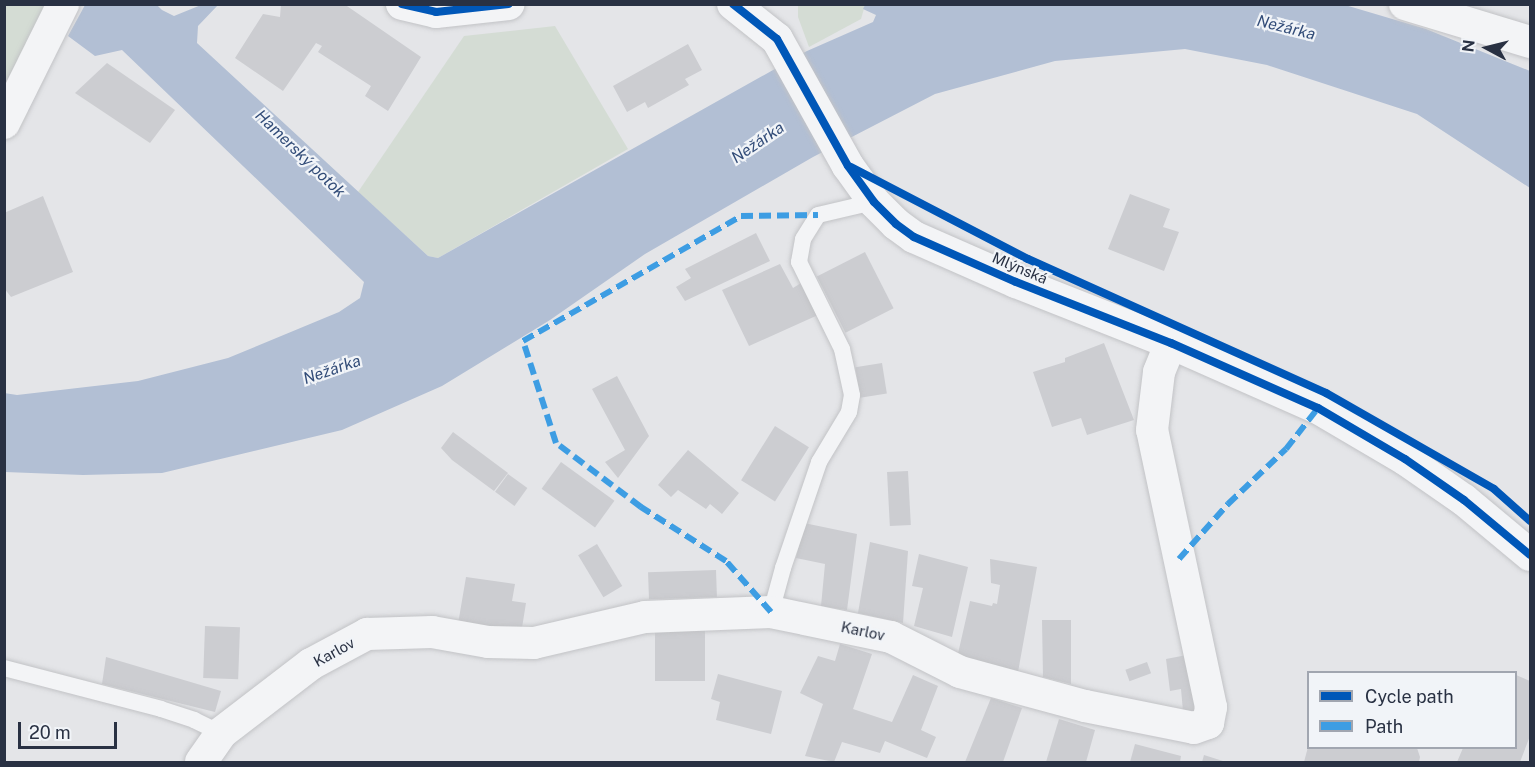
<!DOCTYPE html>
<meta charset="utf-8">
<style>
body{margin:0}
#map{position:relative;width:1535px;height:767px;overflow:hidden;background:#e4e5e8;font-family:"Public Sans",sans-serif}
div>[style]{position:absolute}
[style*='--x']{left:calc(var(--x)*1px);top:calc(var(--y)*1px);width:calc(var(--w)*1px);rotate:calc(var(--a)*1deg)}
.green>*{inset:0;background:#d4dcd4}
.water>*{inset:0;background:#b2bfd4}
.building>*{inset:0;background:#cccdd1;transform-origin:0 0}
.roads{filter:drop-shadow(0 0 2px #c2c3c6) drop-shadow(0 0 2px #c2c3c6)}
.service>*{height:16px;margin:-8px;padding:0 8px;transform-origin:8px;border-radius:8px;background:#f3f4f6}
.minor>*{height:32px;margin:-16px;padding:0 16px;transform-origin:16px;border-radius:16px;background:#f3f4f6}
.quiet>*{height:6px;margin-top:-3px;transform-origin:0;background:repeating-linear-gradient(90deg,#3d9de3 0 12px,transparent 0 18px)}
.cycleway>*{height:8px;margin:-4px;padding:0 4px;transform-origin:4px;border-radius:4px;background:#0057b8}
span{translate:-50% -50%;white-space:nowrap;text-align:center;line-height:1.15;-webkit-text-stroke:4.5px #f1f4f8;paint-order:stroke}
.street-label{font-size:15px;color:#293143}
.water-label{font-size:16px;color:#324c78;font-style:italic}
.frame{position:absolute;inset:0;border:6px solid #293143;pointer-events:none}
.legend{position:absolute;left:1307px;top:671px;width:210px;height:78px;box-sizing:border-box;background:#f1f4f8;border:2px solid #a1a6b0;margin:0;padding:8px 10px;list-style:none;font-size:18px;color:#293143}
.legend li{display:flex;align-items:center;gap:12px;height:30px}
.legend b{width:30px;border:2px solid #a1a6b0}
.north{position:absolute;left:1457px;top:18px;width:60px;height:60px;-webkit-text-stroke:4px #f1f4f8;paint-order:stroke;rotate:277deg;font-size:16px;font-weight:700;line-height:24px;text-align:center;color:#293143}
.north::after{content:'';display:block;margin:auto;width:21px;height:27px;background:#293143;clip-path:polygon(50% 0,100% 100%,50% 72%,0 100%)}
.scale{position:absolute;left:18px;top:722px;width:99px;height:27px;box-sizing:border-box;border:3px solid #293143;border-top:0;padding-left:8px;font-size:18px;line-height:21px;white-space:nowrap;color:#293143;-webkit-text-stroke:4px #f1f4f8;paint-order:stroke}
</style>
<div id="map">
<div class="green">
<i style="clip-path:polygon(5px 5px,44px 5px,5px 99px)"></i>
<i style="clip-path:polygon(798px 5px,865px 5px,861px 19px,809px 47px,798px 17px)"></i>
<i style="clip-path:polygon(555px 26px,628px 149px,438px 258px,428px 256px,358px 192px,464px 36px)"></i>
</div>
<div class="water">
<i style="clip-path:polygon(85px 5px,157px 5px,162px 10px,174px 16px,201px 5px,218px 5px,198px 26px,197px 43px,428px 256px,438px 258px,807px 51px,873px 22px,876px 15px,863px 9px,865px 5px,1345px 5px,1426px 29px,1530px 71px,1530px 188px,1417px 114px,1267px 65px,1185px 49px,1055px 61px,935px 94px,813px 157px,645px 254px,550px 320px,442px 386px,342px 430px,162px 473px,83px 475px,5px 472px,4px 393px,17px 395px,138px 381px,228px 358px,339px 312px,360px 298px,364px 282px,122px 50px,95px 56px,68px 36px)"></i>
</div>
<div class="building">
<i style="clip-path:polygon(281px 4px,344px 4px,421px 57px,388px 111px,365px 96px,371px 86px,318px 52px,322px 46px,316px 43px,283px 91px,235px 58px,263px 14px,280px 17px)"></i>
<i style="clip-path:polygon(688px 44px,702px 70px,685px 79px,689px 85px,648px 108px,645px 102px,627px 112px,613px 86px)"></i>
<i style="clip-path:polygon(107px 63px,175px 110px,150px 143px,75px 93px)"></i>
<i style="clip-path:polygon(1130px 194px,1170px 209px,1163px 227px,1179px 232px,1164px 271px,1108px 249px)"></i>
<i style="clip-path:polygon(43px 196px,73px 272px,11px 297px,4px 288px,4px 213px)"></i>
<i style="clip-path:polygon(756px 233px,770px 261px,685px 301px,676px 287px,691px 278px,685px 269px)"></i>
<i style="left:865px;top:252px;width:63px;height:54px;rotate:63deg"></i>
<i style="clip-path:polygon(780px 264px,793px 288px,801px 283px,818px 315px,749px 346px,722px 290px)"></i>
<i style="clip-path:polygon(1104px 343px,1134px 420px,1087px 435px,1081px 418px,1052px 427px,1033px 372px,1065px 362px,1065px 358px)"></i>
<i style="left:882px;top:363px;width:31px;height:27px;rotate:81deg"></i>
<i style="clip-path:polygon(617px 376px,649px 436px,618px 478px,605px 462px,625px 450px,592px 389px)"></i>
<i style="left:775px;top:426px;width:40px;height:64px;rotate:32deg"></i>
<i style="clip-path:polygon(453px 432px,508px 473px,494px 491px,452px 460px,441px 448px)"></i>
<i style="clip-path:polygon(688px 450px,739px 493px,722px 514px,710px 504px,706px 509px,678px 490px,671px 497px,658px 485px)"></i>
<i style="left:561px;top:462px;width:66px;height:33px;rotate:36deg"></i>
<i style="left:908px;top:471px;width:54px;height:21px;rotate:87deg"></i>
<i style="left:508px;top:474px;width:24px;height:22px;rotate:36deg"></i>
<i style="clip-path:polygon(804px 523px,857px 534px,847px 610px,821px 606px,825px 564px,796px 558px)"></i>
<i style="clip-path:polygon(870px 542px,908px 551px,903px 623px,858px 613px)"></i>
<i style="left:597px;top:544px;width:49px;height:22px;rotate:59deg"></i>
<i style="clip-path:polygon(919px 554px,968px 567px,952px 637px,914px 626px,923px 588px,912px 586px)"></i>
<i style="clip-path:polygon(990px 559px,1037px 567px,1018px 672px,957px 658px,970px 601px,992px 606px,993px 603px,997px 604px,1000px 585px,991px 583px)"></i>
<i style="left:716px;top:570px;width:27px;height:68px;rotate:88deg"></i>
<i style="clip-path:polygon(466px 577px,515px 584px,512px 601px,526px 603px,521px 634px,458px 624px)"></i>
<i style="clip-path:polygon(1042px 620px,1071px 620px,1071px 684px,1043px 677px)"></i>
<i style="left:205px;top:626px;width:35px;height:52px;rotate:2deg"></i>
<i style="left:655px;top:626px;width:50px;height:55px"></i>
<i style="clip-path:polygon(840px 644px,872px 654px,853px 709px,892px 722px,913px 675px,938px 686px,921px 730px,936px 737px,927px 758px,885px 741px,880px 753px,842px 742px,834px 762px,805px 756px,823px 704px,800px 693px,818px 656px,835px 661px)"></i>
<i style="clip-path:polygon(1192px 654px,1202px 705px,1192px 713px,1183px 711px,1181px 689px,1170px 691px,1166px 659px)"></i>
<i style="clip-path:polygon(106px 657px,221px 691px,215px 712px,102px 684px)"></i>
<i style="left:1147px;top:662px;width:12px;height:23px;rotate:70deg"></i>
<i style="clip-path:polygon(718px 674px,782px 691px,771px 734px,716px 720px,720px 702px,711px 699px)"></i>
<i style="clip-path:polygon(1516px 675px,1530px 681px,1530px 736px,1520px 762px,1457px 762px,1463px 748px,1516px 748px)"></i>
<i style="clip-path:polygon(991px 698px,1022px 708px,1003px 762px,965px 762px)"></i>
<i style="clip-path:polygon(1059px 719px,1095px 730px,1086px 762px,1046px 762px)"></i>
<i style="clip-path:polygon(1135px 744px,1181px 756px,1180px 762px,1130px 762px)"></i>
<i style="clip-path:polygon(1308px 747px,1417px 748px,1420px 757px,1419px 762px,1304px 762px)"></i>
<i style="clip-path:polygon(1204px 755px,1226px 762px,1202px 762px)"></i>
</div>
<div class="roads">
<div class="service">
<i style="--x:771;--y:612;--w:46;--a:-74.7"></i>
<i style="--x:783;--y:568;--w:112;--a:-71.2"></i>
<i style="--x:819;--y:462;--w:58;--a:-59"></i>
<i style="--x:849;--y:412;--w:17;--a:-80"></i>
<i style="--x:852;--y:395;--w:47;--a:-102.3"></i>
<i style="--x:842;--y:349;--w:97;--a:-116.3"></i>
<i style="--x:799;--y:262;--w:23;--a:-80"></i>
<i style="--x:803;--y:239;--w:28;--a:-58"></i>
<i style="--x:818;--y:215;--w:57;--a:-13.1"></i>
<i style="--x:4;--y:668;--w:162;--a:14.6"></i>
<i style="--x:161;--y:709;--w:35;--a:18"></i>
<i style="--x:194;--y:720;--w:30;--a:26"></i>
</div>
<div class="minor">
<i style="--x:402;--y:4;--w:35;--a:13"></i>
<i style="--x:436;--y:12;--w:73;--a:-6.3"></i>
<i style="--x:733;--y:4;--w:56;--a:38.5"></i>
<i style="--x:777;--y:39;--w:145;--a:60.8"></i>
<i style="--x:848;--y:166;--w:44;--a:54.2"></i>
<i style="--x:874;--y:202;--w:31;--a:45"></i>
<i style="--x:896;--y:224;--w:22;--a:36"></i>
<i style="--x:914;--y:237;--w:111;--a:23.8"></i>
<i style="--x:1016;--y:282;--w:167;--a:21.5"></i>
<i style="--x:1171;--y:343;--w:161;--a:23.9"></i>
<i style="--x:1318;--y:408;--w:101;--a:30.4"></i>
<i style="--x:1405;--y:459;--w:72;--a:34.8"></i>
<i style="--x:1464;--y:500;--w:86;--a:39.8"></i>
<i style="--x:1405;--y:4;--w:131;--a:16.9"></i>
<i style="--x:4;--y:123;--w:133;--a:-63.6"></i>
<i style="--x:201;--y:762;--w:35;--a:-55"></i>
<i style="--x:221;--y:733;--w:113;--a:-37.5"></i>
<i style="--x:311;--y:664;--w:64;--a:-28.2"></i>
<i style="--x:367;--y:634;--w:65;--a:-1.8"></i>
<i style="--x:432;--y:632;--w:57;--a:10.1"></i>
<i style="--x:488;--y:642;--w:46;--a:1.2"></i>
<i style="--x:534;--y:643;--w:114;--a:-13.2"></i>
<i style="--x:645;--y:617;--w:126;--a:-2.3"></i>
<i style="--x:771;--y:612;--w:123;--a:11.8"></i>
<i style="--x:891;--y:637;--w:77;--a:26.9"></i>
<i style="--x:960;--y:672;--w:130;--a:15.2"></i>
<i style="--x:1085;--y:706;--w:111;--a:11.4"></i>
<i style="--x:1194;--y:728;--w:15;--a:-20"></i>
<i style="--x:1208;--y:723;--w:16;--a:-79"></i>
<i style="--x:1211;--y:707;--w:283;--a:-102"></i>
<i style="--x:1152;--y:430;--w:58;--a:-83.1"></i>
<i style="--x:1159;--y:372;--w:31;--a:-68"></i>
</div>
</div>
<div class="quiet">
<i style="--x:1179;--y:559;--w:74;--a:-48.3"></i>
<i style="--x:1228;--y:504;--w:80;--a:-43.5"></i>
<i style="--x:1286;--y:449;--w:52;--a:-52"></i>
<i style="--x:771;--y:612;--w:68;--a:-131.4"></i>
<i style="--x:726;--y:561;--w:101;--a:-147.6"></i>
<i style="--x:641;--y:507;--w:106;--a:-143"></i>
<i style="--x:556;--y:443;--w:107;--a:-107.9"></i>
<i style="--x:523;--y:341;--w:251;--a:-29.8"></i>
<i style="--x:741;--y:216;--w:77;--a:-0.7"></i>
</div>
<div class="cycleway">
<i style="--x:402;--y:4;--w:35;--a:13"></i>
<i style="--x:436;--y:12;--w:73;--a:-6.3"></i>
<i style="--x:733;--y:4;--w:56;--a:38.5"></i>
<i style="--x:777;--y:39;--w:145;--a:60.8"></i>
<i style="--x:848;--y:166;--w:44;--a:54.2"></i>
<i style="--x:874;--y:202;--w:31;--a:45"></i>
<i style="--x:896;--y:224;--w:22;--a:36"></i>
<i style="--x:914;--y:237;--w:111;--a:23.8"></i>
<i style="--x:1016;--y:282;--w:167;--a:21.5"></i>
<i style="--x:1171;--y:343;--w:161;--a:23.9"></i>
<i style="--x:1318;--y:408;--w:101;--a:30.4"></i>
<i style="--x:1405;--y:459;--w:72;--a:34.8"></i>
<i style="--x:1464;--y:500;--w:86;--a:39.8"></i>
<i style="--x:851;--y:167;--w:199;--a:27.5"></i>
<i style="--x:1028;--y:259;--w:327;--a:24.2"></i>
<i style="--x:1326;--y:393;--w:193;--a:29.7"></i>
<i style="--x:1494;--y:489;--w:48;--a:41.6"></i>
</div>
<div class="street-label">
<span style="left:1020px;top:268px;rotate:23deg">Mlýnská</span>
<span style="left:863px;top:631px;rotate:12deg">Karlov</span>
<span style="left:334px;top:652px;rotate:-29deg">Karlov</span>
</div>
<div class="water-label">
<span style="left:1286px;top:28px;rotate:14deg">Nežárka</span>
<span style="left:758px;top:143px;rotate:-34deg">Nežárka</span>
<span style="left:300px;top:154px;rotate:44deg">Hamerský potok</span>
<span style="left:332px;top:370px;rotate:-19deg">Nežárka</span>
</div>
<div class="frame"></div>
<ul class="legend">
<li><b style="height:8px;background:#0057b8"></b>Cycle path</li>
<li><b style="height:8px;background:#3d9de3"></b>Path</li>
</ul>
<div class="north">N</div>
<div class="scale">20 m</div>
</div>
